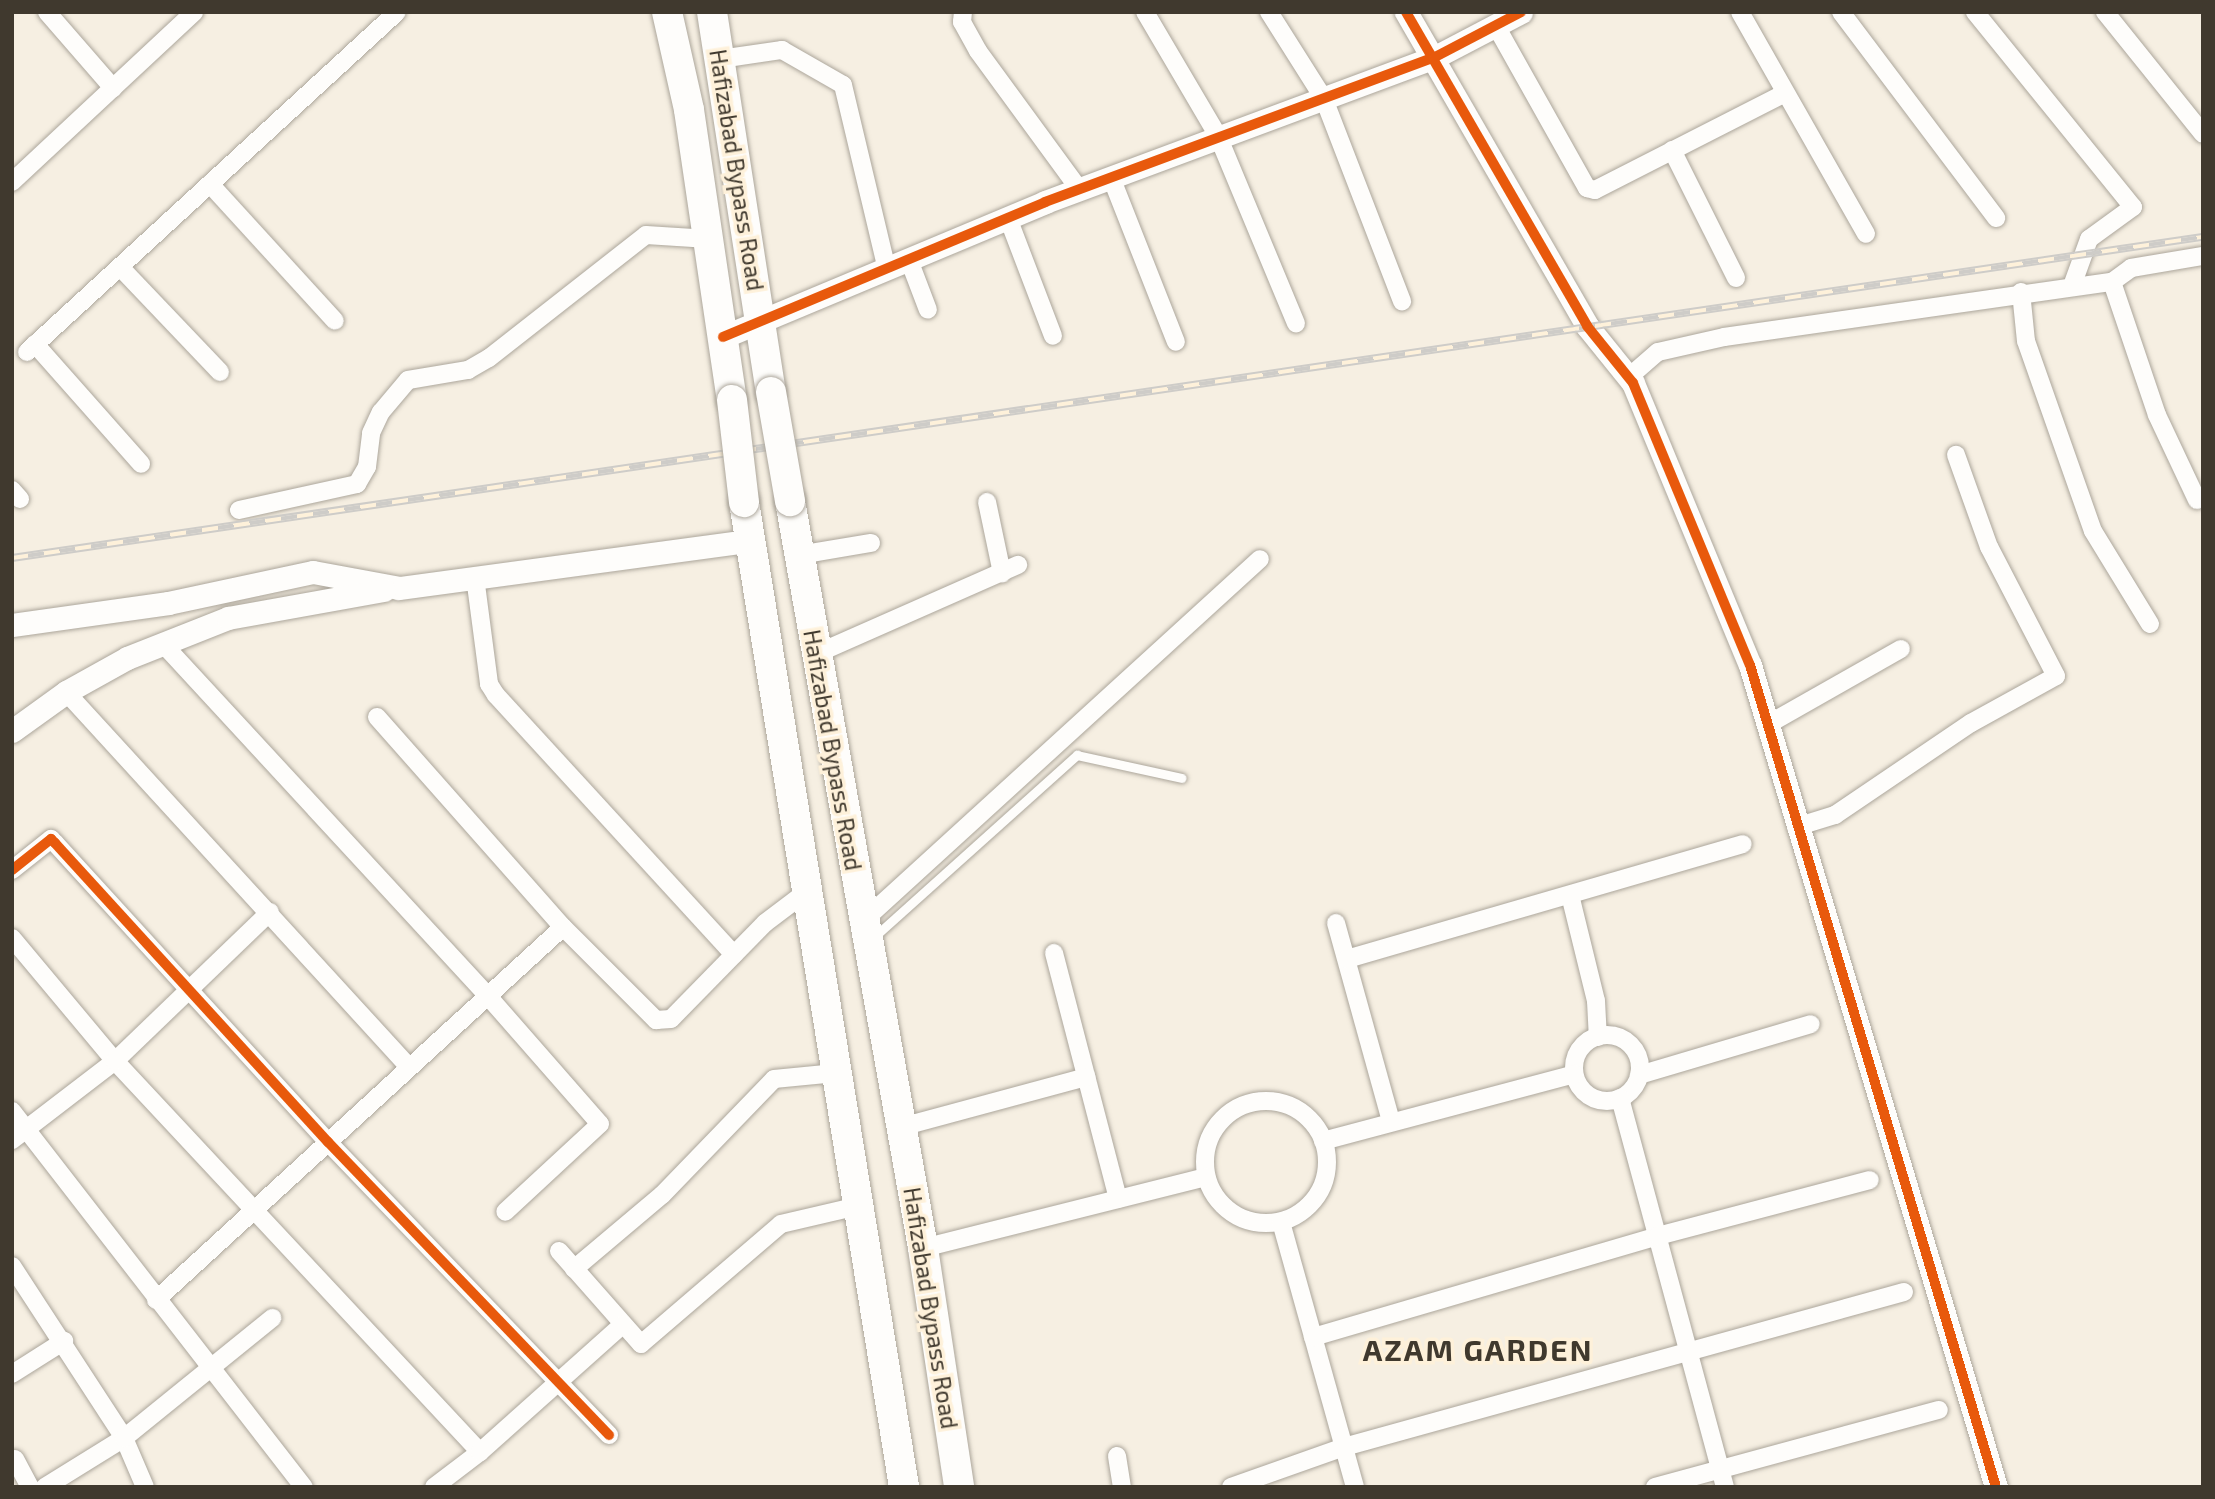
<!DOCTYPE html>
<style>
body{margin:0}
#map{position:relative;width:2215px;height:1499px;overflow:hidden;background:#f6efe2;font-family:"Exo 2",sans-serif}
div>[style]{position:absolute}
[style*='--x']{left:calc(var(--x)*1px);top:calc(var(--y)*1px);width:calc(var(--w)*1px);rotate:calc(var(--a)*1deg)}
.roads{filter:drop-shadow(0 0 2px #aca69b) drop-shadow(0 0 2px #aca69b)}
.service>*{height:9px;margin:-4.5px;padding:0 4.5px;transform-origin:4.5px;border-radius:4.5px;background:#fefdfb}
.minor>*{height:18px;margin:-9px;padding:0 9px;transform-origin:9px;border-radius:9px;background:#fefdfb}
.minor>.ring{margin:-9px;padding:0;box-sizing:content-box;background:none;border:18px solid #fefdfb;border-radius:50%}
.tertiary>*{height:23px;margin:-11.5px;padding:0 11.5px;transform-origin:11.5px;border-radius:11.5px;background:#fefdfb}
.trunk>*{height:30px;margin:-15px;padding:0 15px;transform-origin:15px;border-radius:15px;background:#fefdfb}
.rail>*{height:8px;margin-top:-4px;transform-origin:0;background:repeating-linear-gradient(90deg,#fef1da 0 16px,#ceccc8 0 32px);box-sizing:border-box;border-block:2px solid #ceccc8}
.bridges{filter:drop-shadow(0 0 2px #aca69b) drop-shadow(0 0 2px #aca69b)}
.trunk-bridge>*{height:30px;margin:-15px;padding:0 15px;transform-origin:15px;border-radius:15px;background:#fefdfb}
.cycleway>*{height:10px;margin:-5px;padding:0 5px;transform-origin:5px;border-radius:5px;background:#e8590c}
span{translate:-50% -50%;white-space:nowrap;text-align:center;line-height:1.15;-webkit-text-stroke:7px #fef1da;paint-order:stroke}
.street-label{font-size:23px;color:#40392e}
.district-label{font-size:30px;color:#40392e;font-weight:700;letter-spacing:2px}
.frame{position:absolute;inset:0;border:14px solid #40392e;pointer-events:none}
</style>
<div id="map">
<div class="roads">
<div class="service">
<i style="--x:874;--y:937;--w:273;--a:-41.9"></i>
<i style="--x:1077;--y:755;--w:107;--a:12.4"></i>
</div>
<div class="minor">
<i style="--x:47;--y:12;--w:101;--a:49"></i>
<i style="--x:963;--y:12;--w:10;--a:96"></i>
<i style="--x:962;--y:22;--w:33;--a:61"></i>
<i style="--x:978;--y:51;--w:171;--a:53.8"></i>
<i style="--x:1145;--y:12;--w:144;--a:59.5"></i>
<i style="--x:1218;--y:136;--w:203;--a:67.4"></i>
<i style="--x:1269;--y:12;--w:103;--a:57.7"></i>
<i style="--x:1324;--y:99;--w:217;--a:68.9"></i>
<i style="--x:1740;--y:12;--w:255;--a:60.4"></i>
<i style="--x:1841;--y:12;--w:258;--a:53"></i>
<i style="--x:1975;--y:12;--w:251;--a:51"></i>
<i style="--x:2133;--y:207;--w:54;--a:144"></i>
<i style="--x:2089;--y:239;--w:50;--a:109.9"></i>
<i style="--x:2105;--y:12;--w:156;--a:51.2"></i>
<i style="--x:1496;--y:26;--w:186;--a:60.7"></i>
<i style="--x:1587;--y:188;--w:8;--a:14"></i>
<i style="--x:1595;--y:190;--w:213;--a:-27"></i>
<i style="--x:720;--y:59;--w:63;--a:-8.3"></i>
<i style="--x:782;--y:50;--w:70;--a:29.8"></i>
<i style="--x:843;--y:85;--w:189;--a:76.6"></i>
<i style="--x:1672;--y:150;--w:143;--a:63.4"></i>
<i style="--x:1111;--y:177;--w:177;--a:68.5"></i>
<i style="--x:12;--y:182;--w:249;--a:-43"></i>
<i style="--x:210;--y:184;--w:185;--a:47.6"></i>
<i style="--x:1008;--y:218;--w:126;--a:69.1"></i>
<i style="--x:909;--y:260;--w:53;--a:69.2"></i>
<i style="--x:120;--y:267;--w:145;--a:46.4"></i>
<i style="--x:2112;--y:282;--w:140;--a:71.3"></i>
<i style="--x:2157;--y:415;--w:94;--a:64.8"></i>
<i style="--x:2021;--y:292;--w:49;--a:84.2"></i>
<i style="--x:2026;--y:341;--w:201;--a:70.6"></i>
<i style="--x:2093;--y:531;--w:109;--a:58.5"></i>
<i style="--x:35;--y:344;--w:160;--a:48.5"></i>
<i style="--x:27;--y:352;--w:502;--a:-42.58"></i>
<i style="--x:1629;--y:377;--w:38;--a:-41"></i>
<i style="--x:1658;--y:352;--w:68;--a:-12.8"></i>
<i style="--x:1724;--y:337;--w:392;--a:-8.1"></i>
<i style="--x:2112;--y:282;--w:24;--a:-36"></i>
<i style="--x:2131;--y:268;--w:73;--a:-9.5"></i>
<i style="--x:12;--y:490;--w:12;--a:48"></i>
<i style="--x:987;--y:502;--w:73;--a:78.1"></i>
<i style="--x:239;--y:510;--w:121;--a:-12.4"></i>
<i style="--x:357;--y:484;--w:20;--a:-60"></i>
<i style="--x:367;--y:467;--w:34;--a:-83"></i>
<i style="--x:371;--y:433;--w:23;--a:-65"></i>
<i style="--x:381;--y:412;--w:42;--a:-49.8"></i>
<i style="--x:408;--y:380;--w:61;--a:-9.5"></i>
<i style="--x:468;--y:370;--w:24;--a:-30"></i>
<i style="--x:489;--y:358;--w:199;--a:-38.1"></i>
<i style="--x:646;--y:235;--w:63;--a:3.6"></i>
<i style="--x:799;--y:555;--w:73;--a:-9.5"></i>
<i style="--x:475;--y:577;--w:108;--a:82.5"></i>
<i style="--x:489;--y:684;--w:13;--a:58"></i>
<i style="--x:496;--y:695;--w:352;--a:47.5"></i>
<i style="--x:165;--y:646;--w:475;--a:47.3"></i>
<i style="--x:487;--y:995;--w:171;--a:48.8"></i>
<i style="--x:600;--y:1124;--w:129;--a:137.2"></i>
<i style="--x:816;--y:654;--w:221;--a:-23.8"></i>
<i style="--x:66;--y:692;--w:508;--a:47.55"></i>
<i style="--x:377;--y:717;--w:281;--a:48.5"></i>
<i style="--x:563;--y:927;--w:132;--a:45"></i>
<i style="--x:656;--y:1020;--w:15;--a:-4"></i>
<i style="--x:671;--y:1019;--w:134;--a:-45.6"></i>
<i style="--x:765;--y:923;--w:51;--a:-37.1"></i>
<i style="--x:1767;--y:725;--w:154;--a:-29.6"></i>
<i style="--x:1796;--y:827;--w:41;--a:-17.1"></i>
<i style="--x:1835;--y:815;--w:164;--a:-34.1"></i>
<i style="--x:1971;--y:723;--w:97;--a:-28.9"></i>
<i style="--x:2056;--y:676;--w:145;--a:-117.4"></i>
<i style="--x:1989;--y:547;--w:98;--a:-109.7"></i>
<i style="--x:12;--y:870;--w:50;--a:-38.5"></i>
<i style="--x:51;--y:839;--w:6;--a:45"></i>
<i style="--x:55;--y:843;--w:405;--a:47.6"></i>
<i style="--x:328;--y:1142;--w:406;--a:46.2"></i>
<i style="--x:1570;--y:895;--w:109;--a:76.2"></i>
<i style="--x:1596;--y:1001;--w:36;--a:87"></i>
<i style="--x:863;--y:921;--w:537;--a:-42.36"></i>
<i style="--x:1336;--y:923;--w:205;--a:74.5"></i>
<i style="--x:12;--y:938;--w:160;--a:50.1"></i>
<i style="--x:115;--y:1061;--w:535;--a:46.97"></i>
<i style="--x:1054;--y:953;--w:254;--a:75.4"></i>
<i style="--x:1347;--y:959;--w:412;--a:-16.2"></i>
<i class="ring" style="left:1574px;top:1035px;width:48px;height:48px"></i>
<i style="--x:1639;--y:1075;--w:179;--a:-16.5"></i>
<i style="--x:1620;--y:1098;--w:403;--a:74.9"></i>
<i class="ring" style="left:1205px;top:1101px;width:104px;height:104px"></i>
<i style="--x:12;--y:1111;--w:476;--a:52.2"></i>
<i style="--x:901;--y:1127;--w:192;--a:-15.1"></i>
<i style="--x:12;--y:1140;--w:130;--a:-37.5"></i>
<i style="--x:115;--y:1061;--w:215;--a:-43.9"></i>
<i style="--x:1323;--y:1141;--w:260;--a:-14.9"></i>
<i style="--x:1281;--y:1222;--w:275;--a:74.4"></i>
<i style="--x:923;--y:1248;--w:292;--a:-14.1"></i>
<i style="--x:559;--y:1251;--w:124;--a:48.6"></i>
<i style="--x:641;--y:1344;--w:184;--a:-40.6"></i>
<i style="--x:781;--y:1224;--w:79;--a:-13.2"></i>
<i style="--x:12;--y:1266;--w:205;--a:56.9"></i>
<i style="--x:124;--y:1438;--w:53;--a:66.8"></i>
<i style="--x:574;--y:1269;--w:115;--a:-40.1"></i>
<i style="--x:662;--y:1195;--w:161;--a:-46"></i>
<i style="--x:774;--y:1079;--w:62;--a:-5.5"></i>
<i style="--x:156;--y:1300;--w:552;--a:-42.5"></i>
<i style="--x:1313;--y:1337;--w:359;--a:-16.3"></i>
<i style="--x:1658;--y:1236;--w:219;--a:-14.8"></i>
<i style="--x:12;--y:1374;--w:62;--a:-32.4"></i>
<i style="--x:1117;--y:1456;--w:31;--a:81"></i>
<i style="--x:15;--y:1459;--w:32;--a:62"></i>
<i style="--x:45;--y:1487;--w:93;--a:-31.8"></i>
<i style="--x:124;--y:1438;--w:191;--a:-39"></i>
<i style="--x:434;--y:1487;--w:58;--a:-37.3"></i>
<i style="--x:480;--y:1452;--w:191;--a:-41.8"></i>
<i style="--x:1231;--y:1487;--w:120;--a:-19.5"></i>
<i style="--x:1344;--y:1447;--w:581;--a:-15.47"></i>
<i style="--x:1655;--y:1487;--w:294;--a:-15.2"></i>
</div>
<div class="tertiary">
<i style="--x:1406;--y:12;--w:362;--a:60"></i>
<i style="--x:1587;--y:326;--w:73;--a:51.1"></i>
<i style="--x:1633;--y:383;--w:305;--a:67.5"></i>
<i style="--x:1750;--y:665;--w:858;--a:73.34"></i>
<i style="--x:723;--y:337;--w:349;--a:-22.7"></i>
<i style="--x:1045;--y:202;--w:416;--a:-20.4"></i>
<i style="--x:1435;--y:57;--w:97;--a:-27.6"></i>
<i style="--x:12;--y:625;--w:158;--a:-8"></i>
<i style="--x:168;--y:603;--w:148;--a:-12.1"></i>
<i style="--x:313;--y:572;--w:87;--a:10.5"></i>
<i style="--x:399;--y:588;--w:352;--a:-7.7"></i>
<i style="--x:12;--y:731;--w:67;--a:-35.8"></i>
<i style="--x:66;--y:692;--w:70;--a:-29.1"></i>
<i style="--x:127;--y:658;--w:109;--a:-21.6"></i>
<i style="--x:228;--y:618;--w:158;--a:-10.2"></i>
</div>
<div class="trunk">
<i style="--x:667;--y:12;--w:100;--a:77.3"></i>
<i style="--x:689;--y:110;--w:293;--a:81.6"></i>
<i style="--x:712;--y:12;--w:385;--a:81.2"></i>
<i style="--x:790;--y:501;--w:759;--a:79.9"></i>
<i style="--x:923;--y:1248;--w:242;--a:81.4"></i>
<i style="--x:744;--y:502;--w:998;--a:80.77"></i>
</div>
</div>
<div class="rail">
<i style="--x:12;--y:558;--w:2214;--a:-8.34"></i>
</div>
<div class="bridges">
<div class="trunk-bridge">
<i style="--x:771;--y:392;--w:111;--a:80.1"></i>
<i style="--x:732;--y:400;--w:103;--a:83.3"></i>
</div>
</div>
<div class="cycleway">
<i style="--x:1406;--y:12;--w:362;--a:60"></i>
<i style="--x:1587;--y:326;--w:73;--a:51.1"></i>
<i style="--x:1633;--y:383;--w:305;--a:67.5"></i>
<i style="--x:1750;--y:665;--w:858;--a:73.34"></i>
<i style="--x:723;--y:337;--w:349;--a:-22.7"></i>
<i style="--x:1045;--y:202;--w:416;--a:-20.4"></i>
<i style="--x:1435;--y:57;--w:97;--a:-27.6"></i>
<i style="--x:12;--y:870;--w:50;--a:-38.5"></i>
<i style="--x:51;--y:839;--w:6;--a:45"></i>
<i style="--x:55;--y:843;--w:405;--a:47.6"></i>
<i style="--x:328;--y:1142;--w:406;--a:46.2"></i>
</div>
<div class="street-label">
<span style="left:737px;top:170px;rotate:81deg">Hafizabad Bypass Road</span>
<span style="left:833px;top:750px;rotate:80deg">Hafizabad Bypass Road</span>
<span style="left:931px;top:1308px;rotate:81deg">Hafizabad Bypass Road</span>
</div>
<div class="district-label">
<span style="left:1478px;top:1349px">AZAM GARDEN</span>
</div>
<div class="frame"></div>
</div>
